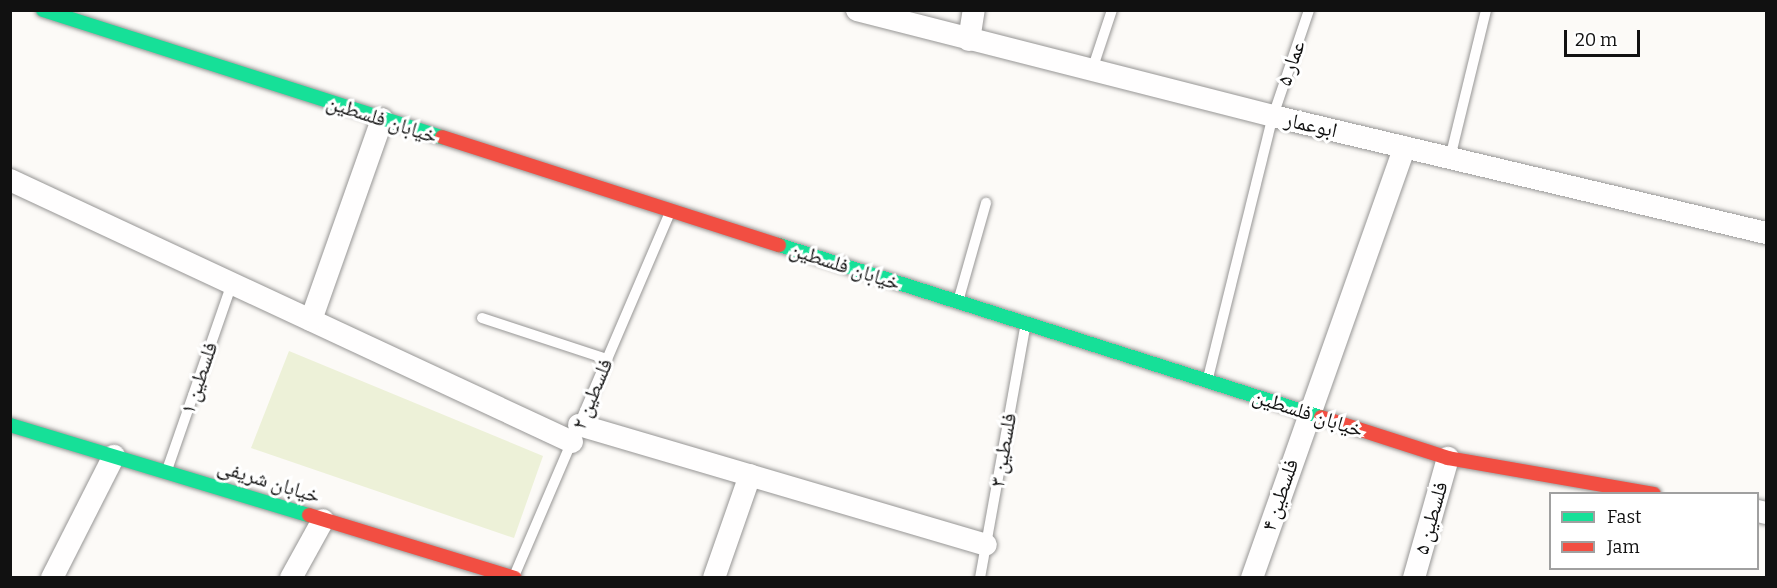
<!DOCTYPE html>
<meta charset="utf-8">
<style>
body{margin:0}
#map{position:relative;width:1777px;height:588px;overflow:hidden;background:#fcfaf7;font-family:Bitter,"Noto Naskh Arabic",serif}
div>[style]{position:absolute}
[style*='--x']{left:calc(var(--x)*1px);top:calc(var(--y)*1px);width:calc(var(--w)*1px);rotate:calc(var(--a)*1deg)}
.green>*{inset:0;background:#edf1d8}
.roads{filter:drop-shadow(0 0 2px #979695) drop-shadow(0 0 2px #979695)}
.lane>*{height:10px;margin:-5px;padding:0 5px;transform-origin:5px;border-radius:5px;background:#fffefe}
.street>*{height:22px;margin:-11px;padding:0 11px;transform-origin:11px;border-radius:11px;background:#fffefe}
.fast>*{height:14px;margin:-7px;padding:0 7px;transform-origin:7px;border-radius:7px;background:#16e098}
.jam>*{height:14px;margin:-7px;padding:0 7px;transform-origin:7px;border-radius:7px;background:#f24e42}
span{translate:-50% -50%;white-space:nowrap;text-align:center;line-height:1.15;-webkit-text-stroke:6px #fff;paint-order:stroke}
.street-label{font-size:21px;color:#111}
.frame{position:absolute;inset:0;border:12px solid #111;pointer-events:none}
.legend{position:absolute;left:1549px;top:492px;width:210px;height:78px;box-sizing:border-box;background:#fff;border:2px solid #a0a0a0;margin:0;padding:8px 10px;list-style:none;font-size:18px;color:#111}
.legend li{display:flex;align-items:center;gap:12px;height:30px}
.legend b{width:30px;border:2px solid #a0a0a0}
.scale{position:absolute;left:1564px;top:30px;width:76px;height:27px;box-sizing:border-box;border:3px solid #111;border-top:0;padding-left:8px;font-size:18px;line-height:21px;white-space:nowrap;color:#111;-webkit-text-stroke:4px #fff;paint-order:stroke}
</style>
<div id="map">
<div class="green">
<i style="clip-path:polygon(289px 351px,543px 456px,514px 538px,251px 448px)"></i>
</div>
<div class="roads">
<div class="lane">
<i style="--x:1092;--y:70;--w:63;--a:-71.6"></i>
<i style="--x:1450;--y:158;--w:152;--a:-76.3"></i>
<i style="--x:959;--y:298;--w:99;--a:-74.1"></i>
<i style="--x:482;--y:318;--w:132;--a:18.2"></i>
<i style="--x:1208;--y:378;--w:270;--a:-76.1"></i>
<i style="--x:1273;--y:116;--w:112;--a:-71.2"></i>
<i style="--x:167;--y:470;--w:198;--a:-70.8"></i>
<i style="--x:515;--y:574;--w:393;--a:-66.8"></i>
<i style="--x:980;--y:578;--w:255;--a:-79.8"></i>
</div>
<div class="street">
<i style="--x:857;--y:10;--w:429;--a:14.3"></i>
<i style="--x:1273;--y:116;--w:507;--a:13.35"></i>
<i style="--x:969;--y:40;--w:30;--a:-81"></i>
<i style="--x:10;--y:180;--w:620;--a:24.99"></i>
<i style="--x:311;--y:320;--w:213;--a:-70.5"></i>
<i style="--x:579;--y:425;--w:424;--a:16.4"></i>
<i style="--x:1758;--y:511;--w:8;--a:14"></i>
<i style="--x:52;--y:578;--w:137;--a:-63.1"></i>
<i style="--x:291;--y:578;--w:66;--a:-61.1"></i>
<i style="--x:714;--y:578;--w:109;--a:-70.7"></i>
<i style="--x:1252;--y:578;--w:457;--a:-70.5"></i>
<i style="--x:1414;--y:578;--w:125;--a:-74.2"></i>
</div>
<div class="fast">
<i style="--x:43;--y:10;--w:419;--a:17.7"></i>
<i style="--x:779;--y:245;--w:569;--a:17.61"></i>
<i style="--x:10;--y:425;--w:312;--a:16.8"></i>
</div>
<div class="jam">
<i style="--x:442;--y:137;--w:354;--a:17.8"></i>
<i style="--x:1321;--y:417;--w:133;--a:17.9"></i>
<i style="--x:1448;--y:458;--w:209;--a:9.9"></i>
<i style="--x:309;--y:515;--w:215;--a:17"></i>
</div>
</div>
<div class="street-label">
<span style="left:1291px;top:63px;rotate:-71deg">عمار ۵</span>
<span style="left:382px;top:119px;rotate:18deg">خیابان فلسطین</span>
<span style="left:1311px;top:125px;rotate:13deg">ابوعمار</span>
<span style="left:845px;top:266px;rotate:18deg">خیابان فلسطین</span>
<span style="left:199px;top:378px;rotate:-71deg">فلسطین ۱</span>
<span style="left:592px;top:394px;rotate:-67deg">فلسطین ۲</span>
<span style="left:1308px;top:413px;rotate:18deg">خیابان فلسطین</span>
<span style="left:1003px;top:450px;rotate:-80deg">فلسطین ۳</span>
<span style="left:269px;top:481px;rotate:17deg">خیابان شریفی</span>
<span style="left:1280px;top:495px;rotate:-71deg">فلسطین ۴</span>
<span style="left:1431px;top:518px;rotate:-74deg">فلسطین ۵</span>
</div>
<div class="frame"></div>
<ul class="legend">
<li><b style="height:8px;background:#16e098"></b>Fast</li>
<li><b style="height:8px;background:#f24e42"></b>Jam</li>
</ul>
<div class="scale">20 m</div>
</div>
